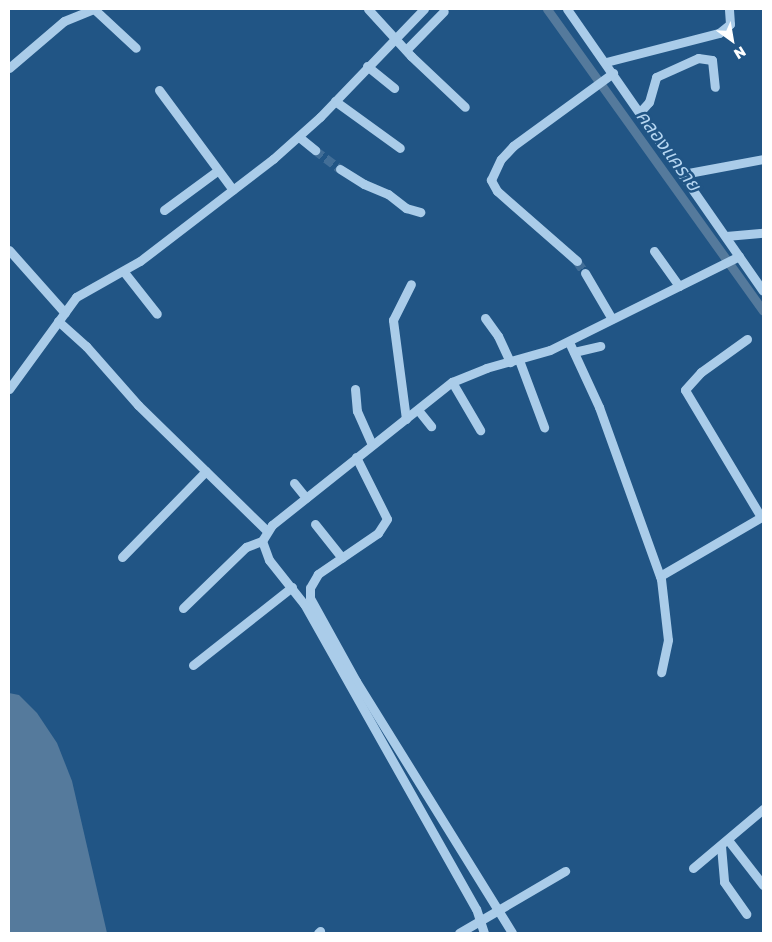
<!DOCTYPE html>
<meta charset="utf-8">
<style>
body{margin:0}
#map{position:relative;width:772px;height:942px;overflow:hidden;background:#215585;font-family:"Golos Text","Noto Sans Thai",sans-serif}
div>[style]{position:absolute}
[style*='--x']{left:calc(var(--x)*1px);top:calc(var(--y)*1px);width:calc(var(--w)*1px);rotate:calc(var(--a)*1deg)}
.water>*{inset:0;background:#557a9c}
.canal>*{height:9px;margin:-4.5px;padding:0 4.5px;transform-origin:4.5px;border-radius:4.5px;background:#557a9c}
.minor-tunnel>*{height:9px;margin-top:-4.5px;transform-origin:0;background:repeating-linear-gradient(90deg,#426e97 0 9px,transparent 0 13.5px)}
.minor>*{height:9px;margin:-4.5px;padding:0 4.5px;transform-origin:4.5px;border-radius:4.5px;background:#aacce9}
span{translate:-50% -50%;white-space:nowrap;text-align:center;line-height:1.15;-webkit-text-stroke:5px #215585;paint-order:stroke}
.water-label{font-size:19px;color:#b6d6f1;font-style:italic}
.frame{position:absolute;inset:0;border:10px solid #fff;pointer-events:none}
.north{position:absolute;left:707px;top:15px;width:50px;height:50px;-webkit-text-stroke:4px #215585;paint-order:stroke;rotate:148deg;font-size:14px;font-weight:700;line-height:20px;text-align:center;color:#fff}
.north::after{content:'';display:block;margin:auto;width:18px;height:22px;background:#fff;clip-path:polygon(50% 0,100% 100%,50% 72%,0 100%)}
</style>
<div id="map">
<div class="water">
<i style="clip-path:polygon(9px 693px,19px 695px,37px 713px,57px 743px,72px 781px,107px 933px,9px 933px)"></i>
</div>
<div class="canal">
<i style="--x:547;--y:9;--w:371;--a:54.4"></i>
</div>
<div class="minor-tunnel">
<i style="--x:315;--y:150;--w:31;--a:37"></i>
<i style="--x:577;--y:261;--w:14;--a:56"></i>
</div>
<div class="minor">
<i style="--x:94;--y:9;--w:57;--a:42.9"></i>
<i style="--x:368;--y:9;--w:64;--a:47.5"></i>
<i style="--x:411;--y:56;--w:74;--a:43.4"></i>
<i style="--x:567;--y:9;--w:343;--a:55.2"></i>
<i style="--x:406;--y:50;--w:54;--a:-45.7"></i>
<i style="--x:606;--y:62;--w:117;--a:-14.4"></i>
<i style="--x:719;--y:33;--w:14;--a:-39"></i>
<i style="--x:730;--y:24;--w:15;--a:-94"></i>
<i style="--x:367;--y:66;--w:35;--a:39"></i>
<i style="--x:9;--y:68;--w:72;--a:-40.5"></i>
<i style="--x:64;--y:21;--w:31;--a:-22"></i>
<i style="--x:159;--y:90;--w:124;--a:53.5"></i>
<i style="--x:335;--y:101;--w:80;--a:35.9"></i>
<i style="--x:640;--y:112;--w:13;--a:-48"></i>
<i style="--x:649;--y:102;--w:26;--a:-74"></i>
<i style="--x:656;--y:77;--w:46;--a:-24.3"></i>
<i style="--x:698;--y:58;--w:14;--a:8"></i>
<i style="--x:712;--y:60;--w:27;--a:84"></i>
<i style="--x:299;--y:137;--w:21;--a:39"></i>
<i style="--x:340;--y:169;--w:28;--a:32"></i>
<i style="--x:364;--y:184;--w:26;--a:23"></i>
<i style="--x:388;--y:194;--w:23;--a:38"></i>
<i style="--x:406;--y:208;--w:15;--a:16"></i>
<i style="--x:683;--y:174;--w:81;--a:-10.6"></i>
<i style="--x:164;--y:210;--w:66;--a:-36.3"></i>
<i style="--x:726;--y:236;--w:37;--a:-5"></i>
<i style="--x:9;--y:250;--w:84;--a:48.4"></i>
<i style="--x:654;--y:251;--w:43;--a:54.5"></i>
<i style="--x:577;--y:261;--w:106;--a:-138.8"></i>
<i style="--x:497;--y:191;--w:13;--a:-119"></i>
<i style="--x:491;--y:180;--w:23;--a:-65"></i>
<i style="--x:501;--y:159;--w:18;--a:-47"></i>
<i style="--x:513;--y:146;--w:124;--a:-36.1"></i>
<i style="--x:124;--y:272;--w:53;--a:51.8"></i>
<i style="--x:585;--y:273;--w:53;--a:59.6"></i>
<i style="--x:485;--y:318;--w:22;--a:54"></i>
<i style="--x:498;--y:336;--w:29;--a:65"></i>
<i style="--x:58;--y:321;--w:38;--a:42"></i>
<i style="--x:86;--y:346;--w:79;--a:48.6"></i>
<i style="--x:138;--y:405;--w:180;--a:44.3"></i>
<i style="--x:747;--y:339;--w:57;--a:144.3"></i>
<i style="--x:701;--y:372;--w:24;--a:132"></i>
<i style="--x:685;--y:390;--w:148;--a:59.1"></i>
<i style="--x:569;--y:342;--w:72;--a:65.2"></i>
<i style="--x:599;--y:407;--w:183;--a:70.2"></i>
<i style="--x:661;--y:579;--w:61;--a:83.5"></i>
<i style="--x:668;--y:640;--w:33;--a:102"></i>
<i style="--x:574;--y:352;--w:27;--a:-13"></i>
<i style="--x:519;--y:360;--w:72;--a:69.5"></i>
<i style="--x:452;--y:382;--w:56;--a:59.7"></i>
<i style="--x:9;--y:389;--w:114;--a:-53.9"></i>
<i style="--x:76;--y:297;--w:73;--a:-29.4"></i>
<i style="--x:140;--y:261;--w:168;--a:-37.5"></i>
<i style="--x:273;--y:159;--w:63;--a:-41.8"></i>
<i style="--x:320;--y:117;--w:150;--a:-46.1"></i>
<i style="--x:355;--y:389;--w:22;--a:85"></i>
<i style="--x:357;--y:411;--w:36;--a:66"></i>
<i style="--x:418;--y:410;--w:21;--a:51"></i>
<i style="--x:406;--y:419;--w:100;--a:-97.5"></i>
<i style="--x:393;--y:320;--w:40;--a:-63.4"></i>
<i style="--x:356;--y:457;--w:69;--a:63.4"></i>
<i style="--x:387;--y:519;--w:17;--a:123"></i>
<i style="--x:378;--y:533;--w:73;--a:145.7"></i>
<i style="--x:318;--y:574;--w:16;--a:120"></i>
<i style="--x:310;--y:588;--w:10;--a:90"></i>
<i style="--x:310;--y:598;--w:95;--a:61"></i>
<i style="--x:356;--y:681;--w:296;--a:58.2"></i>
<i style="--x:294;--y:483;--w:19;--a:51"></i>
<i style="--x:315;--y:524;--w:43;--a:51.5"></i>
<i style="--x:122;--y:557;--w:120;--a:-45.7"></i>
<i style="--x:660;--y:576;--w:119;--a:-30.2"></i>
<i style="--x:183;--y:608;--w:88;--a:-44.1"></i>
<i style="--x:246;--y:547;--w:17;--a:-21"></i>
<i style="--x:193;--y:665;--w:126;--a:-38.2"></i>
<i style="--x:728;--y:840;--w:57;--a:52.1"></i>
<i style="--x:721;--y:846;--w:36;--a:85"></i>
<i style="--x:724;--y:882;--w:39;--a:55"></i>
<i style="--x:693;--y:868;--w:92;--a:-40.1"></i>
<i style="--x:318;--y:933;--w:3;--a:-45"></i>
<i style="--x:459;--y:933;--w:123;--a:-30.3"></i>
<i style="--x:484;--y:933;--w:25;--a:-108"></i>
<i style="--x:476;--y:909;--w:350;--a:-119.4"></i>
<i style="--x:304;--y:604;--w:56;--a:-128.5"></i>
<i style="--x:269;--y:560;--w:20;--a:-110"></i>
<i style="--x:262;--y:541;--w:19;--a:-58"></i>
<i style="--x:272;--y:525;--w:230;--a:-38.5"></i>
<i style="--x:452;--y:382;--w:37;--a:-22"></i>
<i style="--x:486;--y:368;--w:66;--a:-15.7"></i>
<i style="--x:550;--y:350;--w:211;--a:-26.4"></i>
</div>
<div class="water-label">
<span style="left:669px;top:150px;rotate:54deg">คลองเเคราย</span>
</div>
<div class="frame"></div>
<div class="north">N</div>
</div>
